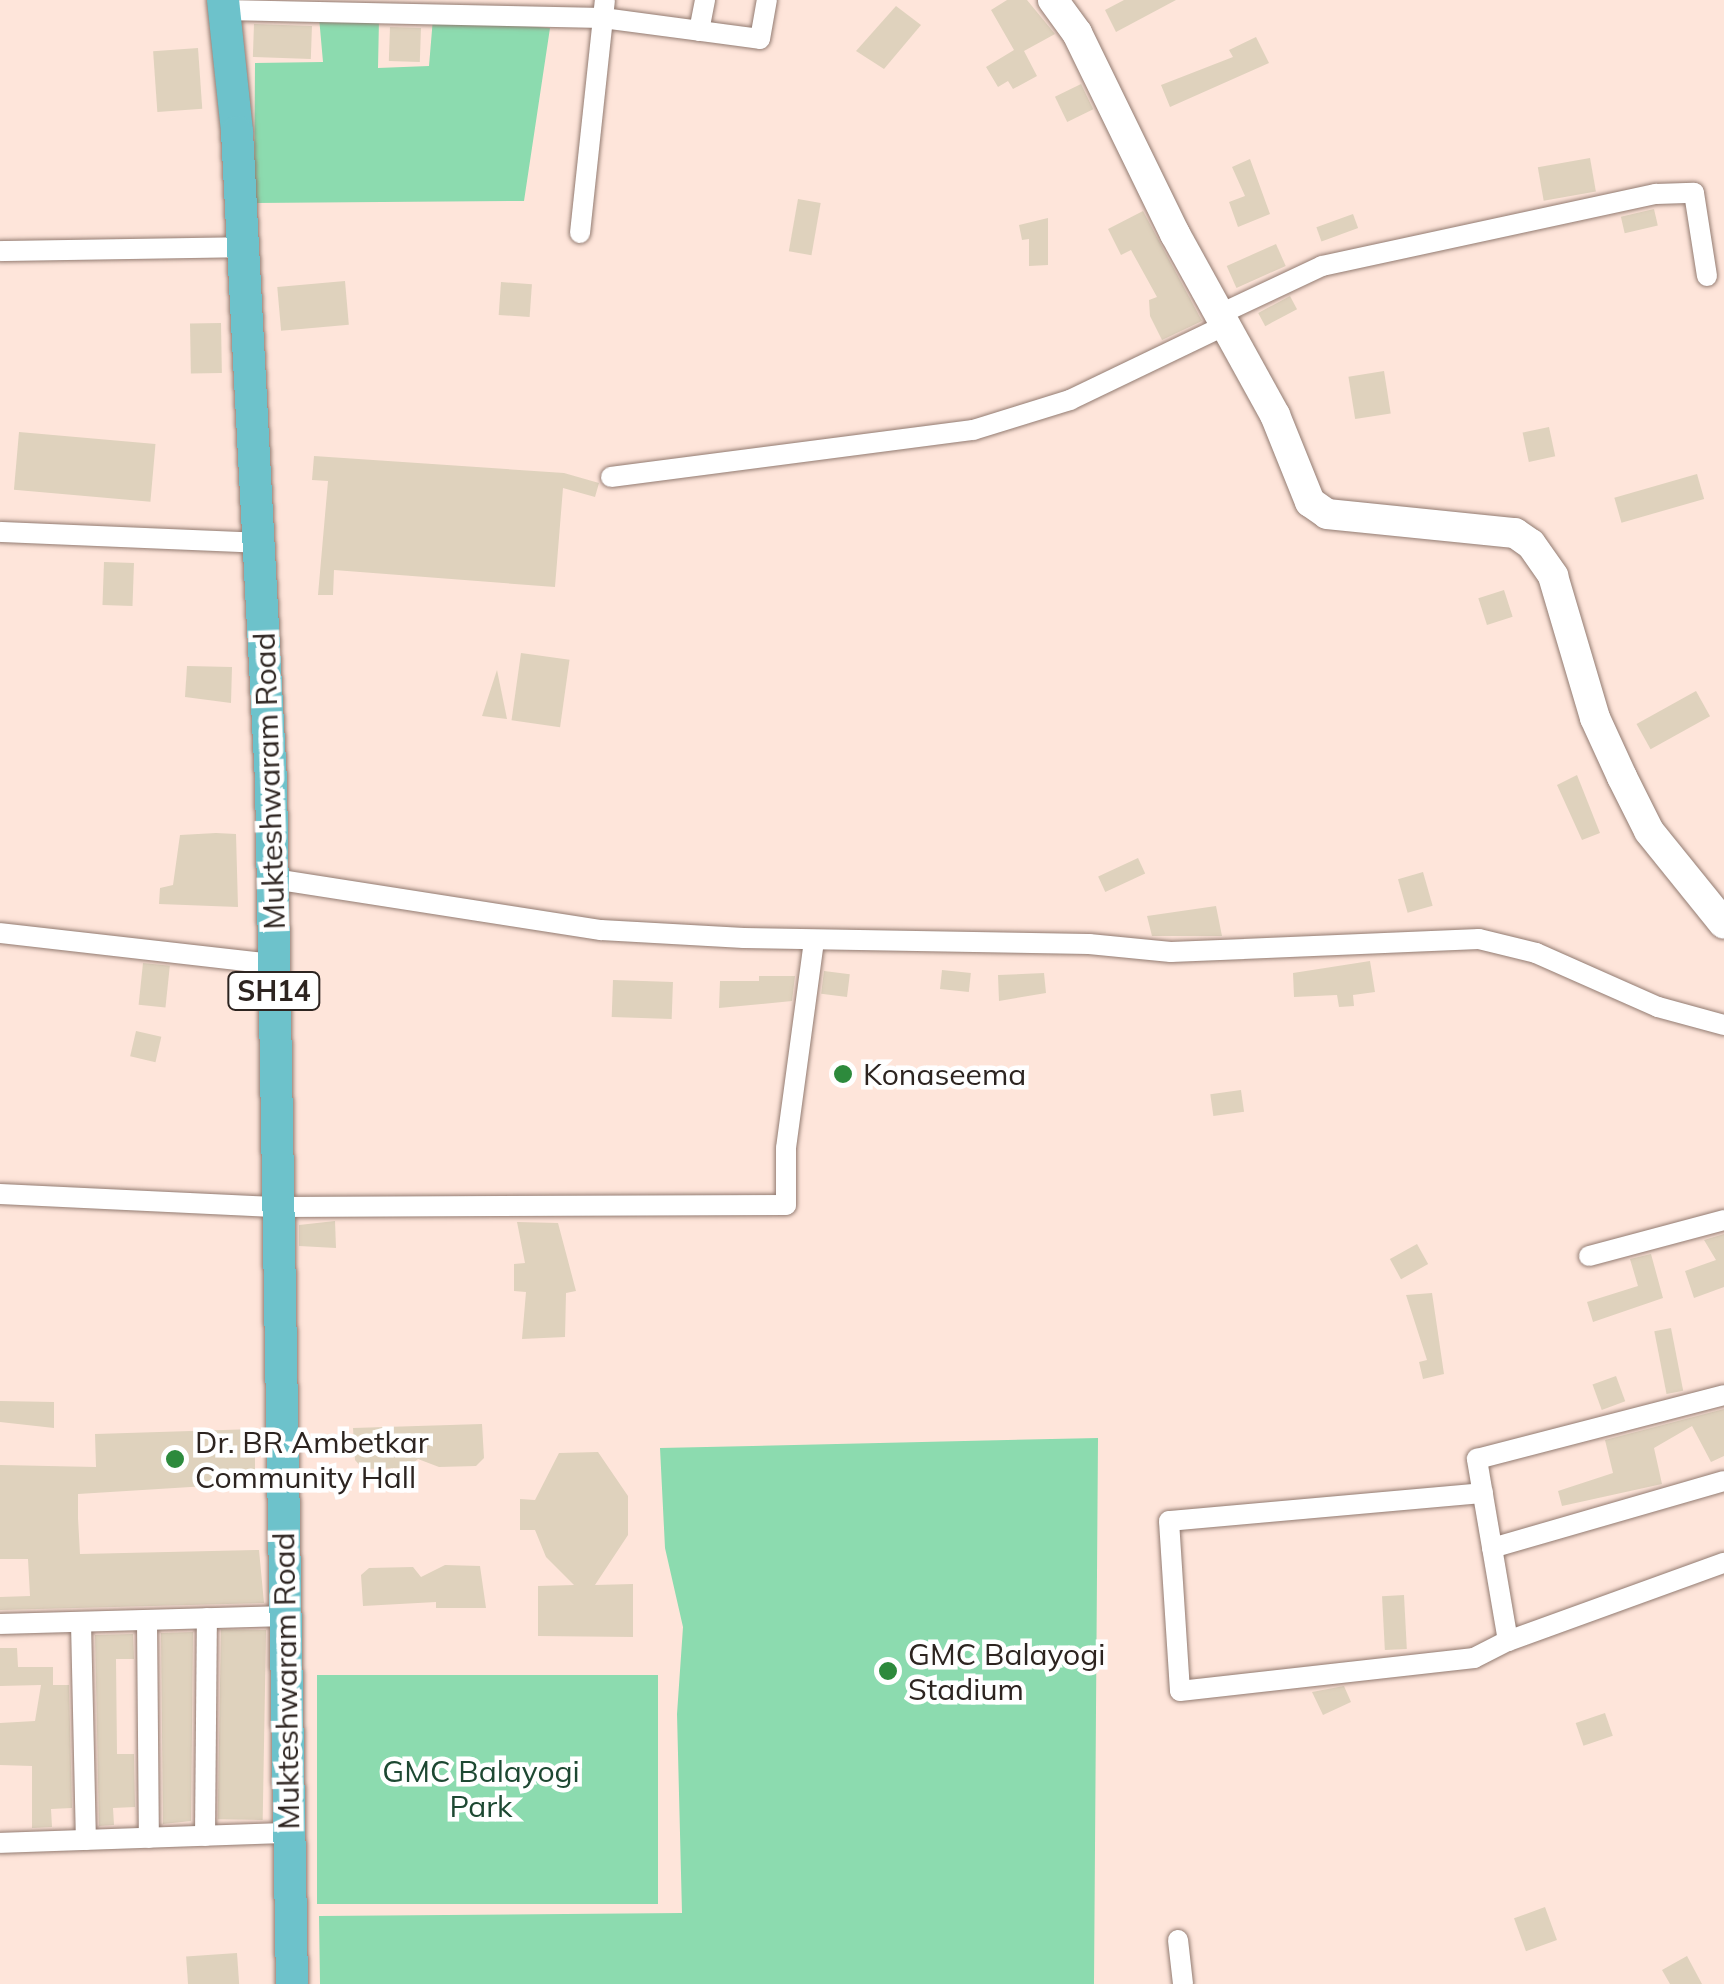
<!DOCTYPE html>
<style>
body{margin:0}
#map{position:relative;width:1724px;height:1984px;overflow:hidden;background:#fee5da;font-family:Mulish,sans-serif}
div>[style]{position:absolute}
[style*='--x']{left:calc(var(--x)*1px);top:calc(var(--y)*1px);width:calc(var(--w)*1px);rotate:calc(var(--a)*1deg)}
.green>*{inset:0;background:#8cdbaf;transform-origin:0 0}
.building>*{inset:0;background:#dfd2bd;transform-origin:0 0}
.roads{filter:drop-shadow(0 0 2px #927b71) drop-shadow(0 0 2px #927b71)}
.street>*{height:20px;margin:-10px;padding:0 10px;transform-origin:10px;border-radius:10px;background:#fff}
.secondary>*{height:30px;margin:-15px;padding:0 15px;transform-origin:15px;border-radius:15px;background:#fff}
.primary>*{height:32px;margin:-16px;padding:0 16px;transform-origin:16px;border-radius:16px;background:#6dc2cb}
.dots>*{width:28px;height:28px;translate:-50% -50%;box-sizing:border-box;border:5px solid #fff;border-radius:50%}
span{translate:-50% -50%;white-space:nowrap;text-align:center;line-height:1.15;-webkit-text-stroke:9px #fff;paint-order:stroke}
.shield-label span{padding:2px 8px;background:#fff;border:2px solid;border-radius:8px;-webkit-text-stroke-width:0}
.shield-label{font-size:28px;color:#2d2420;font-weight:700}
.street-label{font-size:30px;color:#2d2420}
.poi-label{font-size:30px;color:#2d2420}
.left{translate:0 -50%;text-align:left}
.park-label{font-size:30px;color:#1d4832}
</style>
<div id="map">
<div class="green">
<i style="clip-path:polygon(319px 17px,379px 19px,378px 68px,429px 66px,433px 18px,550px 28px,524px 201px,254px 203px,255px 63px,323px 62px)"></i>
<i style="clip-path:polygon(1098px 1438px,1094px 1984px,320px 1984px,319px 1916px,682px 1913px,677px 1714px,683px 1627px,665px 1548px,660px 1448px)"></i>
<i style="left:317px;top:1675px;width:341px;height:229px"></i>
</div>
<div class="building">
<i style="clip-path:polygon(1007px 0,1027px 0,1055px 34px,1024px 51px,1037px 76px,1013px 89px,1008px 81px,998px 87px,986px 67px,1014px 50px,991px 10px)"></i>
<i style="clip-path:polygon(1124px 0,1176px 0,1116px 32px,1105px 10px)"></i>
<i style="clip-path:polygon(896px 6px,921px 25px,884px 69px,856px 51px)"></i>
<i style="left:254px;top:24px;width:58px;height:33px;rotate:2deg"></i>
<i style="left:390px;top:27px;width:31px;height:34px;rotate:2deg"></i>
<i style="clip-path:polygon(1256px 37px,1269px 63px,1170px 107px,1161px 85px,1233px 57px,1229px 50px)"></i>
<i style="left:198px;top:48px;width:61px;height:45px;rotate:86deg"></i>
<i style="left:1081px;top:84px;width:28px;height:29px;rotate:64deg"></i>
<i style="left:1590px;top:158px;width:34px;height:53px;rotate:80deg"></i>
<i style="clip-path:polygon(1250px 159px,1270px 214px,1238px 227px,1229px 202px,1245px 196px,1232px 167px)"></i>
<i style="left:798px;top:199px;width:23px;height:53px;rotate:10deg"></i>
<i style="left:1654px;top:209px;width:17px;height:34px;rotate:77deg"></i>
<i style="clip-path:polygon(1143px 211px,1202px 321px,1162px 340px,1150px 316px,1149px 300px,1157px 297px,1131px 250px,1121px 255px,1108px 229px)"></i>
<i style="left:1353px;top:214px;width:15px;height:39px;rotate:70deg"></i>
<i style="clip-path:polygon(1048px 218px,1048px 265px,1029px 266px,1029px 239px,1022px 240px,1019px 225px)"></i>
<i style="left:1276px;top:244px;width:24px;height:54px;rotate:66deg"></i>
<i style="left:345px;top:281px;width:44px;height:68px;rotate:85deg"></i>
<i style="left:501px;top:282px;width:31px;height:33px;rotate:4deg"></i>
<i style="left:1290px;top:296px;width:15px;height:36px;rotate:62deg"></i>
<i style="left:221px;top:323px;width:50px;height:31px;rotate:89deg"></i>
<i style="left:1384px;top:371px;width:43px;height:36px;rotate:81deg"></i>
<i style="left:1549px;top:427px;width:30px;height:27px;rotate:78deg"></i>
<i style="left:19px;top:432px;width:137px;height:58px;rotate:5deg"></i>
<i style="clip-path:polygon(314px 456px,564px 473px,599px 483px,595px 497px,563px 488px,555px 587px,334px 570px,333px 595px,318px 595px,328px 481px,312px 480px)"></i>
<i style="left:1697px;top:474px;width:26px;height:86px;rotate:74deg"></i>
<i style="left:104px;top:562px;width:30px;height:43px;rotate:2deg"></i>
<i style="left:1504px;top:590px;width:28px;height:27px;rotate:72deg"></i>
<i style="left:521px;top:653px;width:49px;height:68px;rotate:8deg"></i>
<i style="clip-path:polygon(187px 666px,232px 667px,231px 703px,185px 697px)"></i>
<i style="clip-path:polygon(497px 670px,507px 719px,482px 716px)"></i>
<i style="left:1696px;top:691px;width:29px;height:68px;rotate:61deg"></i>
<i style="clip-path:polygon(1577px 775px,1600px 833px,1582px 840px,1557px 785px)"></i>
<i style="clip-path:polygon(216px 833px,236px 834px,238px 907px,159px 904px,160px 888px,173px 885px,180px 835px)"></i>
<i style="left:1138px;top:858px;width:17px;height:44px;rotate:65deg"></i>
<i style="left:1423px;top:872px;width:35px;height:26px;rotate:74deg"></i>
<i style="clip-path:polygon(1216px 906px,1222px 936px,1152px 936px,1147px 916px)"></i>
<i style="clip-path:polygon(1370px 961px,1375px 992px,1353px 995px,1354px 1006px,1339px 1007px,1337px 995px,1294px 997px,1293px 973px)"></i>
<i style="left:143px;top:963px;width:27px;height:42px;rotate:6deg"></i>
<i style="left:942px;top:970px;width:29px;height:19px;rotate:6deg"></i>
<i style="left:824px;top:971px;width:26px;height:23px;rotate:7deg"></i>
<i style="clip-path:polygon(1044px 973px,1046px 993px,999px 1001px,998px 975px)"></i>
<i style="clip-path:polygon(759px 976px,795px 976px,792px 1001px,719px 1008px,720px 981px,759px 981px)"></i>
<i style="left:613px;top:980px;width:60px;height:37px;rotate:2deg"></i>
<i style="left:136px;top:1031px;width:26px;height:26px;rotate:13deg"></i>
<i style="left:1241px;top:1090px;width:22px;height:31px;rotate:82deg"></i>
<i style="clip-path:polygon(335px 1221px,336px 1248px,299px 1246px,299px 1225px)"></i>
<i style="clip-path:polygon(517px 1222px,558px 1223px,576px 1291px,566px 1293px,565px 1337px,522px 1339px,526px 1292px,514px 1291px,514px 1264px,525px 1263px)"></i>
<i style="clip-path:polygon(1724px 1234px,1724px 1287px,1694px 1298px,1685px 1271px,1716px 1260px,1704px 1240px)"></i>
<i style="left:1417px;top:1244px;width:23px;height:31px;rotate:61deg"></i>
<i style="clip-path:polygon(1651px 1254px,1663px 1298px,1593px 1322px,1587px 1302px,1638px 1286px,1630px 1259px)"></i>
<i style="clip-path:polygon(1432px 1293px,1444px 1374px,1423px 1379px,1419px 1362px,1427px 1360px,1406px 1295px)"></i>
<i style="left:1671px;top:1328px;width:64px;height:17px;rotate:79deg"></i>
<i style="left:1616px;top:1376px;width:27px;height:25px;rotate:70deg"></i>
<i style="clip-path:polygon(0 1401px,54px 1402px,54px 1428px,0 1422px)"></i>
<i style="clip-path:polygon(1724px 1409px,1724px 1456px,1711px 1462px,1692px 1426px,1654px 1448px,1662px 1484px,1562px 1506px,1558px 1491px,1613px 1473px,1605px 1440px)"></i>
<i style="clip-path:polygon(482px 1424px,484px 1458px,476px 1466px,439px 1467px,418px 1459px,407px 1468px,363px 1469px,355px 1460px,353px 1428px)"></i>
<i style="clip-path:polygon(255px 1429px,255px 1483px,78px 1494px,78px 1518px,80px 1554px,259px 1550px,264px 1603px,0 1610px,0 1597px,30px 1596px,28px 1559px,0 1559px,0 1465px,96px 1467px,95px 1434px)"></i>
<i style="clip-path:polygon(598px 1452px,628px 1496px,628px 1535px,595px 1585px,633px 1584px,633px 1637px,538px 1636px,538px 1586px,574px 1585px,546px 1557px,535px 1530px,520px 1530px,520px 1499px,535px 1500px,559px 1453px)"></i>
<i style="clip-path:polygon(445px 1565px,480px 1566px,486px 1608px,436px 1608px,436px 1602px,363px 1606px,361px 1575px,369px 1568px,413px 1567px,421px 1577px)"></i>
<i style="left:1404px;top:1595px;width:54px;height:22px;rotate:87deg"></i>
<i style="left:266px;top:1630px;width:190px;height:45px;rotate:91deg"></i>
<i style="clip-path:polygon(193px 1632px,191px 1821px,163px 1824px,161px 1633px)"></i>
<i style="clip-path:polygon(133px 1634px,134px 1659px,116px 1659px,117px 1754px,134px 1754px,135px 1807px,113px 1808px,114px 1825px,99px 1826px,95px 1635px)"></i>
<i style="clip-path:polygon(0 1648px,17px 1648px,18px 1667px,53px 1667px,53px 1685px,69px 1685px,72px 1808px,51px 1809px,52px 1827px,32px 1828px,32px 1766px,0 1765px,0 1723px,35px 1721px,41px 1685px,0 1686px)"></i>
<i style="clip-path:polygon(1344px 1686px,1351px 1702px,1323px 1715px,1312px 1692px)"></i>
<i style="left:1605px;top:1713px;width:24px;height:31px;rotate:71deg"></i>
<i style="left:1545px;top:1907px;width:35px;height:33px;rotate:70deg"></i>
<i style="left:237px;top:1953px;width:31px;height:51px;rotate:86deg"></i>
<i style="clip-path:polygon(1687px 1956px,1702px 1984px,1670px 1984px,1662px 1970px)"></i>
</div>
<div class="roads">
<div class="street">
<i style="--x:224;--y:10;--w:379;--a:1.2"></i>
<i style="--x:603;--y:18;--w:158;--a:7.6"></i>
<i style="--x:760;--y:39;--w:40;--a:-80"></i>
<i style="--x:699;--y:31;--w:32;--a:-79"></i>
<i style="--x:580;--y:233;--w:234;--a:-83.9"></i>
<i style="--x:0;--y:251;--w:244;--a:-0.9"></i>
<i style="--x:1218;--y:315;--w:115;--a:-25.2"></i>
<i style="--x:1322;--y:266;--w:342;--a:-12.2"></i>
<i style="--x:1656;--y:194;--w:38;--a:-2"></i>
<i style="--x:1694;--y:193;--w:84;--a:81.1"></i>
<i style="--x:611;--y:477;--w:365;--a:-7.4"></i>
<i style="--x:973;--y:430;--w:102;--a:-17.2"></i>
<i style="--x:1070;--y:400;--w:171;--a:-25.7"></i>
<i style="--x:0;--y:532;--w:260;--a:2.4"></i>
<i style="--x:274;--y:879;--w:331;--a:8.9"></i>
<i style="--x:601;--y:930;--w:143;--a:3.2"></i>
<i style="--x:744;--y:938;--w:345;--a:1"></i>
<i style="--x:1089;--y:944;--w:82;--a:5.6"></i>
<i style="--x:1171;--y:952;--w:308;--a:-2.4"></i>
<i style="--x:1479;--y:939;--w:59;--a:13.8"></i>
<i style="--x:1536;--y:953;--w:133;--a:23.9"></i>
<i style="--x:1658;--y:1007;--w:68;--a:15.3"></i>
<i style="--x:0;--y:933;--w:275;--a:6.5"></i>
<i style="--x:0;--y:1194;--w:279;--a:2.7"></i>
<i style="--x:279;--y:1207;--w:507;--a:-0.23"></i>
<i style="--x:786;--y:1205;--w:57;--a:-90"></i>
<i style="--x:786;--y:1148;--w:209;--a:-82.3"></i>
<i style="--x:1589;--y:1256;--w:140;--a:-14.9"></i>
<i style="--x:1483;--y:1493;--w:315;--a:174.9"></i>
<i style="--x:1169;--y:1521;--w:170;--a:86.3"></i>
<i style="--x:1180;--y:1691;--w:296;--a:-6.4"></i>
<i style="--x:1474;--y:1658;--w:38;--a:-27"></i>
<i style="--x:1508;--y:1641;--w:185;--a:-99.7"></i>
<i style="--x:1477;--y:1459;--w:255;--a:-14.5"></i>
<i style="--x:1492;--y:1548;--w:241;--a:-16.1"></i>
<i style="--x:147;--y:1621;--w:217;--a:89.5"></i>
<i style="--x:81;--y:1623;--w:217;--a:88.7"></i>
<i style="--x:0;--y:1624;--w:286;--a:-1.6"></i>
<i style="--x:1508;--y:1641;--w:230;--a:-19.9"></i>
<i style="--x:205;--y:1836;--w:218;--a:-89.5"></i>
<i style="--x:0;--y:1843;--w:288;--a:-2"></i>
<i style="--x:1178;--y:1940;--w:44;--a:83.5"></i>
</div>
<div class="secondary">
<i style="--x:1053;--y:0;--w:41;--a:54"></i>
<i style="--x:1077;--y:33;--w:224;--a:64"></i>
<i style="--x:1175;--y:234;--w:207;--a:61.1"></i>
<i style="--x:1275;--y:415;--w:94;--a:68.1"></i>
<i style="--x:1310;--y:502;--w:21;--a:35"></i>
<i style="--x:1327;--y:514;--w:189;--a:5.8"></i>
<i style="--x:1515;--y:533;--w:19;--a:35"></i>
<i style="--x:1531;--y:544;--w:39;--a:55"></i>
<i style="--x:1553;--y:576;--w:148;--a:73.5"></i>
<i style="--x:1595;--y:718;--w:65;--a:65.4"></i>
<i style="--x:1622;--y:777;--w:60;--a:63.4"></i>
<i style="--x:1649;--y:831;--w:119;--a:51.1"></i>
</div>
<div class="primary">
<i style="--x:223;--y:0;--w:133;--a:83.9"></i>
<i style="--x:237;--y:132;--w:650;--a:87"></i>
<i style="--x:271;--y:781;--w:1203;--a:89"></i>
</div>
</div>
<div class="dots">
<i style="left:843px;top:1074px;background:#2d8a3c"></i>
<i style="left:175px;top:1459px;background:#2d8a3c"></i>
<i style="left:888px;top:1671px;background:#2d8a3c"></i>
</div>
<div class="shield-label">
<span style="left:274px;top:991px">SH14</span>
</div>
<div class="street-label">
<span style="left:269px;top:781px;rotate:-92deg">Mukteshwaram Road</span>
<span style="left:286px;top:1681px;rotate:-91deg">Mukteshwaram Road</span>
</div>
<div class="poi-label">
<span class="left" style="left:863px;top:1074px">Konaseema</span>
<span class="left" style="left:195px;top:1459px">Dr. BR Ambetkar<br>Community Hall</span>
<span class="left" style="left:908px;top:1671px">GMC Balayogi<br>Stadium</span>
</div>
<div class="park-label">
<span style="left:481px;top:1788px">GMC Balayogi<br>Park</span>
</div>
</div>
